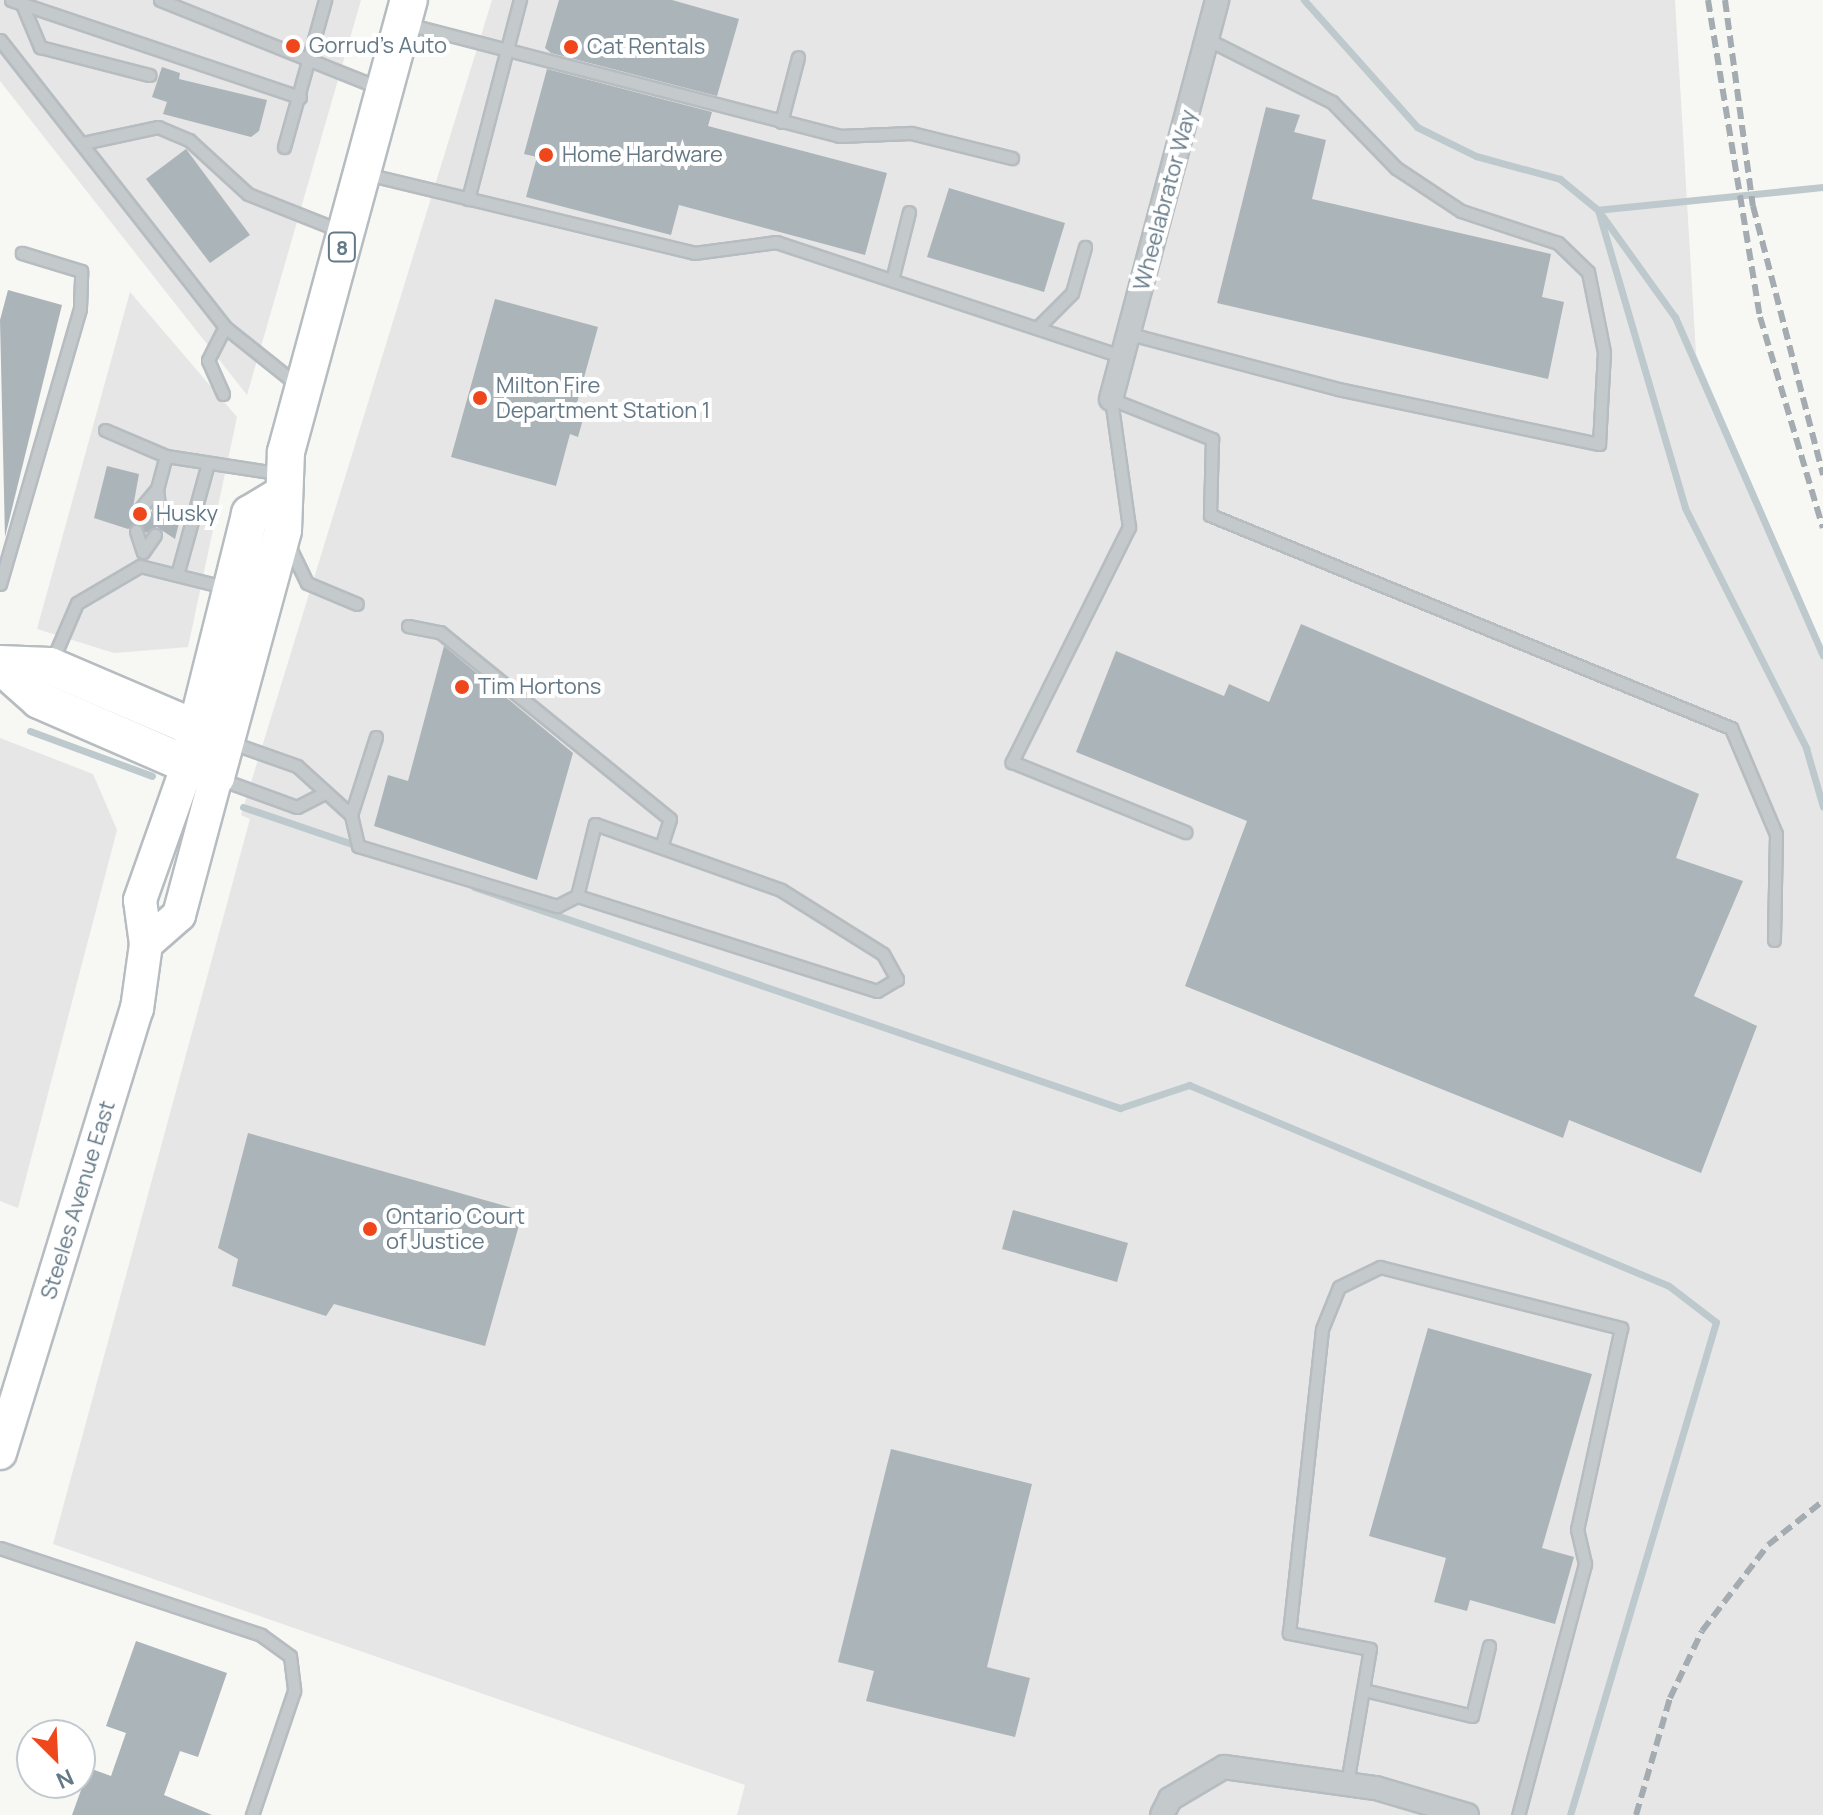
<!DOCTYPE html>
<html>
<head>
<meta charset="utf-8">
<style>
	body { margin:0 }
	#map { position:relative; width:1823px; height:1815px; overflow:hidden; background:#f7f7f4; font-family:Manrope,sans-serif }
	div>[style] { position:absolute }
	.built>* { inset:0; background:#e5e6e5 }
	.stream>* { height:7px; margin:-3.5px; padding:0 3.5px; transform-origin:3.5px; border-radius:3.5px; background:#bdc9cd }
	.building>* { inset:0; background:#abb4b9 }
	.roads { filter:drop-shadow(2px 0 #b6bcc0) drop-shadow(-2px 0 #b6bcc0) drop-shadow(0 2px #b6bcc0) drop-shadow(0 -2px #b6bcc0) }
	.service>* { height:11px; margin:-5.5px; padding:0 5.5px; transform-origin:5.5px; border-radius:5.5px; background:#c4c9cc }
	.minor>* { height:22px; margin:-11px; padding:0 11px; transform-origin:11px; border-radius:11px; background:#c4c9cc }
	.secondary>* { height:32px; margin:-16px; padding:0 16px; transform-origin:16px; border-radius:16px; background:#fff }
	.primary>* { height:36px; margin:-18px; padding:0 18px; transform-origin:18px; border-radius:18px; background:#fff }
	.rail>* { height:6px; margin-top:-3px; transform-origin:0; background:repeating-linear-gradient(90deg,#a4acb1 0 12px,transparent 0 18px) }
	.dots>* { width:22px; height:22px; translate:-50% -50%; box-sizing:border-box; border:4px solid #fff; border-radius:50% }
	span { translate:-50% -50%; white-space:nowrap; text-align:center; line-height:1.15; -webkit-text-stroke:8px #fff; paint-order:stroke }
	.shield-label span { padding:2px 6px; background:#fff; border:2px solid; border-radius:6px; -webkit-text-stroke-width:0 }
	.shield-label { font-size:20px; color:#647987; font-weight:700 }
	.poi-label { font-size:22px; color:#647987 }
	.left { translate:0 -50%; text-align:left }
	.street-label { font-size:22px; color:#647987 }
	.north { position:absolute; left:16px; top:1719px; width:80px; height:80px; box-sizing:border-box; background:#fff; border:2px solid #c1c9cf; border-radius:50%; rotate:156deg; font-size:22px; font-weight:700; line-height:32px; text-align:center; color:#647987 }
	.north::after { content:''; display:block; margin:auto; width:28px; height:36px; background:#f0461b; clip-path:polygon(50% 0,100% 100%,50% 72%,0 100%) }
</style>
</head>
<body>
<div id="map">
	<div class="built">
		<i style="clip-path:polygon(0 0,361px 0,247px 395px,0 81px)"></i>
		<i style="clip-path:polygon(492px 0,1675px 0,1696px 354px,1823px 649px,1823px 1815px,737px 1815px,745px 1785px,53px 1544px,250px 819px,241px 815px)"></i>
		<i style="clip-path:polygon(130px 292px,237px 417px,188px 647px,114px 653px,37px 629px)"></i>
		<i style="clip-path:polygon(0 738px,93px 774px,117px 830px,18px 1208px,0 1201px)"></i>
	</div>
	<div class="stream">
		<i style="left:1304px;top:0;width:170px;rotate:48.3deg"></i>
		<i style="left:1417px;top:127px;width:66px;rotate:26.2deg"></i>
		<i style="left:1476px;top:156px;width:87px;rotate:15.3deg"></i>
		<i style="left:1560px;top:179px;width:49px;rotate:39.2deg"></i>
		<i style="left:1598px;top:210px;width:310px;rotate:73.7deg"></i>
		<i style="left:1685px;top:508px;width:269px;rotate:63.2deg"></i>
		<i style="left:1806px;top:748px;width:61px;rotate:73.9deg"></i>
		<i style="left:1823px;top:187px;width:226px;rotate:174.2deg"></i>
		<i style="left:1598px;top:210px;width:132px;rotate:54.3deg"></i>
		<i style="left:1675px;top:317px;width:369px;rotate:66.4deg"></i>
		<i style="left:30px;top:731px;width:130px;rotate:20.2deg"></i>
		<i style="left:243px;top:807px;width:125px;rotate:18.7deg"></i>
		<i style="left:474px;top:887px;width:683px;rotate:18.89deg"></i>
		<i style="left:1120px;top:1108px;width:73px;rotate:-18.4deg"></i>
		<i style="left:1189px;top:1085px;width:520px;rotate:22.72deg"></i>
		<i style="left:1669px;top:1286px;width:59px;rotate:37.5deg"></i>
		<i style="left:1716px;top:1322px;width:514px;rotate:106.5deg"></i>
	</div>
	<div class="building">
		<i style="clip-path:polygon(559px 0,672px 0,739px 19px,717px 96px,551px 53px,545px 48px)"></i>
		<i style="clip-path:polygon(162px 67px,180px 73px,179px 79px,267px 100px,259px 131px,251px 137px,163px 114px,167px 102px,152px 97px)"></i>
		<i style="clip-path:polygon(547px 69px,712px 112px,708px 126px,887px 173px,865px 255px,679px 205px,671px 235px,526px 197px,537px 157px,524px 154px)"></i>
		<i style="clip-path:polygon(1266px 107px,1300px 115px,1294px 132px,1326px 140px,1312px 199px,1551px 254px,1542px 297px,1564px 302px,1548px 379px,1217px 303px)"></i>
		<i style="clip-path:polygon(186px 149px,250px 235px,210px 263px,146px 179px)"></i>
		<i style="clip-path:polygon(949px 188px,1065px 223px,1044px 292px,927px 257px)"></i>
		<i style="clip-path:polygon(8px 290px,62px 305px,5px 537px,0 320px)"></i>
		<i style="clip-path:polygon(495px 299px,598px 327px,575px 410px,585px 412px,578px 437px,570px 434px,556px 486px,451px 457px)"></i>
		<i style="clip-path:polygon(107px 466px,139px 474px,132px 513px,151px 511px,160px 522px,180px 519px,175px 539px,157px 527px,146px 533px,138px 523px,128px 529px,94px 518px)"></i>
		<i style="clip-path:polygon(1301px 624px,1699px 794px,1676px 858px,1743px 881px,1694px 996px,1757px 1026px,1701px 1173px,1569px 1120px,1563px 1138px,1185px 986px,1247px 821px,1076px 752px,1116px 651px,1224px 696px,1229px 684px,1269px 702px)"></i>
		<i style="clip-path:polygon(444px 646px,573px 753px,537px 880px,374px 826px,388px 775px,408px 781px)"></i>
		<i style="clip-path:polygon(248px 1133px,523px 1211px,485px 1346px,334px 1304px,326px 1316px,232px 1286px,238px 1259px,218px 1248px)"></i>
		<i style="clip-path:polygon(1013px 1210px,1128px 1243px,1117px 1282px,1002px 1249px)"></i>
		<i style="clip-path:polygon(1428px 1328px,1592px 1374px,1542px 1548px,1574px 1557px,1555px 1624px,1470px 1600px,1467px 1611px,1434px 1602px,1446px 1558px,1369px 1536px)"></i>
		<i style="clip-path:polygon(891px 1449px,1032px 1484px,987px 1667px,1030px 1678px,1015px 1737px,866px 1701px,874px 1671px,838px 1662px)"></i>
		<i style="clip-path:polygon(136px 1641px,227px 1673px,198px 1757px,180px 1751px,164px 1795px,212px 1815px,72px 1815px,89px 1768px,111px 1776px,126px 1733px,106px 1726px)"></i>
	</div>
	<div class="roads">
		<div class="service">
			<i style="left:11px;top:0;width:305px;rotate:18.6deg"></i>
			<i style="left:160px;top:0;width:235px;rotate:21.8deg"></i>
			<i style="left:22px;top:4px;width:47px;rotate:67.3deg"></i>
			<i style="left:40px;top:47px;width:113px;rotate:14.4deg"></i>
			<i style="left:407px;top:24px;width:446px;rotate:14.5deg"></i>
			<i style="left:839px;top:136px;width:72px;rotate:-2.4deg"></i>
			<i style="left:911px;top:133px;width:104px;rotate:13.9deg"></i>
			<i style="left:0;top:40px;width:365px;rotate:51.9deg"></i>
			<i style="left:225px;top:327px;width:95px;rotate:38.6deg"></i>
			<i style="left:781px;top:122px;width:67px;rotate:-75.3deg"></i>
			<i style="left:83px;top:143px;width:77px;rotate:-12deg"></i>
			<i style="left:158px;top:127px;width:34px;rotate:23deg"></i>
			<i style="left:189px;top:140px;width:80px;rotate:42.5deg"></i>
			<i style="left:248px;top:194px;width:100px;rotate:21.7deg"></i>
			<i style="left:284px;top:147px;width:153px;rotate:-74.4deg"></i>
			<i style="left:366px;top:174px;width:337px;rotate:13.5deg"></i>
			<i style="left:694px;top:253px;width:83px;rotate:-7.6deg"></i>
			<i style="left:776px;top:242px;width:367px;rotate:18.3deg"></i>
			<i style="left:468px;top:199px;width:206px;rotate:-75.4deg"></i>
			<i style="left:892px;top:280px;width:70px;rotate:-76deg"></i>
			<i style="left:1037px;top:328px;width:49px;rotate:-45deg"></i>
			<i style="left:1072px;top:293px;width:48px;rotate:-74.2deg"></i>
			<i style="left:1130px;top:334px;width:215px;rotate:14.8deg"></i>
			<i style="left:1338px;top:389px;width:267px;rotate:11.9deg"></i>
			<i style="left:1599px;top:444px;width:92px;rotate:-86.9deg"></i>
			<i style="left:1604px;top:352px;width:82px;rotate:-101.3deg"></i>
			<i style="left:1588px;top:272px;width:42px;rotate:-136deg"></i>
			<i style="left:1558px;top:243px;width:102px;rotate:-161.7deg"></i>
			<i style="left:1461px;top:211px;width:78px;rotate:-146.5deg"></i>
			<i style="left:1396px;top:168px;width:92px;rotate:-134.1deg"></i>
			<i style="left:1332px;top:102px;width:140px;rotate:-153.3deg"></i>
			<i style="left:223px;top:394px;width:37px;rotate:-114deg"></i>
			<i style="left:208px;top:360px;width:37px;rotate:-63deg"></i>
			<i style="left:1111px;top:399px;width:109px;rotate:21.6deg"></i>
			<i style="left:1212px;top:439px;width:76px;rotate:91.5deg"></i>
			<i style="left:1210px;top:515px;width:563px;rotate:22.24deg"></i>
			<i style="left:1731px;top:728px;width:115px;rotate:67deg"></i>
			<i style="left:1776px;top:834px;width:106px;rotate:91.1deg"></i>
			<i style="left:1111px;top:399px;width:129px;rotate:82deg"></i>
			<i style="left:1129px;top:527px;width:263px;rotate:116.5deg"></i>
			<i style="left:1012px;top:762px;width:187px;rotate:22deg"></i>
			<i style="left:105px;top:430px;width:66px;rotate:23.1deg"></i>
			<i style="left:157px;top:489px;width:25px;rotate:83deg"></i>
			<i style="left:140px;top:509px;width:26px;rotate:-50deg"></i>
			<i style="left:157px;top:489px;width:34px;rotate:-75deg"></i>
			<i style="left:166px;top:456px;width:117px;rotate:8.8deg"></i>
			<i style="left:136px;top:531px;width:22px;rotate:72deg"></i>
			<i style="left:143px;top:552px;width:21px;rotate:-55deg"></i>
			<i style="left:289px;top:546px;width:41px;rotate:64.1deg"></i>
			<i style="left:307px;top:583px;width:54px;rotate:22.8deg"></i>
			<i style="left:177px;top:575px;width:116px;rotate:-74.5deg"></i>
			<i style="left:0;top:584px;width:287px;rotate:-73.8deg"></i>
			<i style="left:80px;top:308px;width:37px;rotate:-88deg"></i>
			<i style="left:81px;top:271px;width:62px;rotate:-163deg"></i>
			<i style="left:408px;top:626px;width:33px;rotate:11deg"></i>
			<i style="left:440px;top:632px;width:296px;rotate:39.1deg"></i>
			<i style="left:670px;top:819px;width:29px;rotate:108deg"></i>
			<i style="left:52px;top:661px;width:63px;rotate:-66.7deg"></i>
			<i style="left:77px;top:603px;width:73px;rotate:-30.4deg"></i>
			<i style="left:140px;top:566px;width:91px;rotate:14deg"></i>
			<i style="left:376px;top:737px;width:82px;rotate:107.8deg"></i>
			<i style="left:351px;top:815px;width:32px;rotate:77deg"></i>
			<i style="left:358px;top:846px;width:208px;rotate:16.8deg"></i>
			<i style="left:557px;top:906px;width:22px;rotate:-27deg"></i>
			<i style="left:577px;top:896px;width:74px;rotate:-76deg"></i>
			<i style="left:595px;top:824px;width:197px;rotate:19.5deg"></i>
			<i style="left:781px;top:890px;width:120px;rotate:32.1deg"></i>
			<i style="left:883px;top:954px;width:29px;rotate:61deg"></i>
			<i style="left:897px;top:979px;width:23px;rotate:149deg"></i>
			<i style="left:877px;top:991px;width:315px;rotate:-162.4deg"></i>
			<i style="left:232px;top:743px;width:69px;rotate:19.5deg"></i>
			<i style="left:297px;top:766px;width:73px;rotate:42.2deg"></i>
			<i style="left:220px;top:779px;width:82px;rotate:20deg"></i>
			<i style="left:297px;top:807px;width:27px;rotate:-27deg"></i>
			<i style="left:0;top:1548px;width:275px;rotate:18.4deg"></i>
			<i style="left:261px;top:1635px;width:36px;rotate:36deg"></i>
			<i style="left:290px;top:1656px;width:35px;rotate:83deg"></i>
			<i style="left:294px;top:1691px;width:131px;rotate:108.7deg"></i>
			<i style="left:1364px;top:1690px;width:111px;rotate:13.5deg"></i>
			<i style="left:1472px;top:1716px;width:72px;rotate:-76.3deg"></i>
			<i style="left:1347px;top:1783px;width:136px;rotate:-80.3deg"></i>
			<i style="left:1370px;top:1649px;width:83px;rotate:-168.8deg"></i>
			<i style="left:1289px;top:1633px;width:306px;rotate:-83.8deg"></i>
			<i style="left:1322px;top:1329px;width:45px;rotate:-68deg"></i>
			<i style="left:1339px;top:1287px;width:46px;rotate:-26deg"></i>
			<i style="left:1380px;top:1267px;width:249px;rotate:14.2deg"></i>
			<i style="left:1621px;top:1328px;width:206px;rotate:102.3deg"></i>
			<i style="left:1577px;top:1529px;width:36px;rotate:77deg"></i>
			<i style="left:1585px;top:1564px;width:260px;rotate:104.9deg"></i>
		</div>
		<div class="minor">
			<i style="left:1111px;top:399px;width:413px;rotate:-75.1deg"></i>
			<i style="left:1162px;top:1815px;width:18px;rotate:-63deg"></i>
			<i style="left:1170px;top:1799px;width:63px;rotate:-30.7deg"></i>
			<i style="left:1224px;top:1767px;width:153px;rotate:7.9deg"></i>
			<i style="left:1376px;top:1788px;width:95px;rotate:16.5deg"></i>
		</div>
		<div class="secondary">
			<i style="left:146px;top:944px;width:44px;rotate:-41.3deg"></i>
			<i style="left:179px;top:915px;width:143px;rotate:-75deg"></i>
			<i style="left:0;top:1453px;width:465px;rotate:-72.9deg"></i>
			<i style="left:137px;top:1009px;width:66px;rotate:-82.1deg"></i>
			<i style="left:146px;top:944px;width:44px;rotate:-97.8deg"></i>
			<i style="left:140px;top:900px;width:141px;rotate:-70.5deg"></i>
		</div>
		<div class="primary">
			<i style="left:0;top:664px;width:50px;rotate:2.3deg"></i>
			<i style="left:50px;top:666px;width:183px;rotate:23.2deg"></i>
			<i style="left:0;top:665px;width:52px;rotate:41.9deg"></i>
			<i style="left:39px;top:700px;width:193px;rotate:23.5deg"></i>
			<i style="left:216px;top:777px;width:256px;rotate:-74.8deg"></i>
			<i style="left:283px;top:530px;width:78px;rotate:-87.8deg"></i>
			<i style="left:286px;top:452px;width:468px;rotate:-74.8deg"></i>
			<i style="left:187px;top:767px;width:261px;rotate:-76deg"></i>
			<i style="left:250px;top:514px;width:35px;rotate:-31deg"></i>
		</div>
	</div>
	<div class="rail">
		<i style="left:1708px;top:0;width:321px;rotate:80.7deg"></i>
		<i style="left:1760px;top:317px;width:220px;rotate:73.4deg"></i>
		<i style="left:1725px;top:0;width:208px;rotate:82.3deg"></i>
		<i style="left:1753px;top:206px;width:278px;rotate:75.4deg"></i>
		<i style="left:1636px;top:1815px;width:122px;rotate:-73.8deg"></i>
		<i style="left:1670px;top:1698px;width:74px;rotate:-64.5deg"></i>
		<i style="left:1702px;top:1631px;width:108px;rotate:-52.5deg"></i>
		<i style="left:1768px;top:1545px;width:70px;rotate:-38.7deg"></i>
	</div>
	<div class="dots">
		<i style="left:293px;top:46px;background:#f0461b"></i>
		<i style="left:571px;top:47px;background:#f0461b"></i>
		<i style="left:546px;top:155px;background:#f0461b"></i>
		<i style="left:480px;top:398px;background:#f0461b"></i>
		<i style="left:140px;top:514px;background:#f0461b"></i>
		<i style="left:462px;top:687px;background:#f0461b"></i>
		<i style="left:370px;top:1229px;background:#f0461b"></i>
	</div>
	<div class="shield-label">
		<span style="left:342px;top:247px">8</span>
	</div>
	<div class="poi-label">
		<span class="left" style="left:309px;top:46px">Gorrud's Auto</span>
		<span class="left" style="left:587px;top:47px">Cat Rentals</span>
		<span class="left" style="left:562px;top:155px">Home Hardware</span>
		<span class="left" style="left:496px;top:398px">Milton Fire<br>Department Station 1</span>
		<span class="left" style="left:156px;top:514px">Husky</span>
		<span class="left" style="left:478px;top:687px">Tim Hortons</span>
		<span class="left" style="left:386px;top:1229px">Ontario Court<br>of Justice</span>
	</div>
	<div class="street-label">
		<span style="left:1165px;top:200px;rotate:-75deg">Wheelabrator Way</span>
		<span style="left:78px;top:1200px;rotate:-73deg">Steeles Avenue East</span>
	</div>
	<div class="north">N</div>
</div>
</body>
</html>
